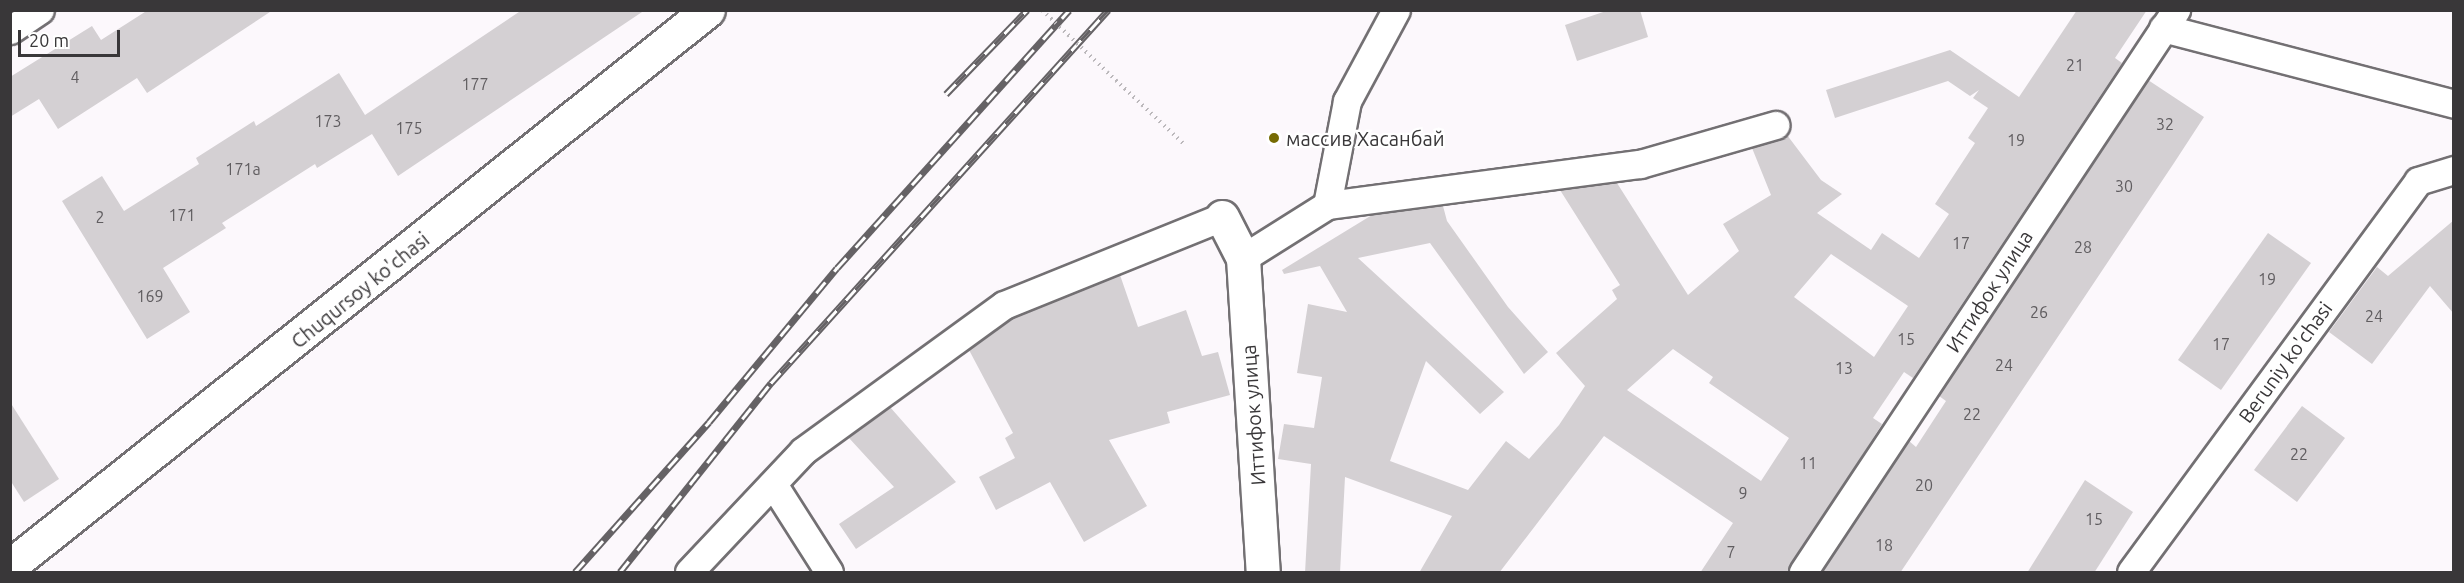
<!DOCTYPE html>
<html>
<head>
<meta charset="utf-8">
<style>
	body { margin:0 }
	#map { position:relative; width:2464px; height:583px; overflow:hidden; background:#fcf8fc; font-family:Ubuntu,sans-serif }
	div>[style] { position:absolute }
	.building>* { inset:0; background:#d4d0d3 }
	.path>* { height:4px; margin-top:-2px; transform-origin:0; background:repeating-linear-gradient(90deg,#bbb8bb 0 1.5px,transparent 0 6px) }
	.roads { filter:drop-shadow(2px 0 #737073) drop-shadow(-2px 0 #737073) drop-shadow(0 2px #737073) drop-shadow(0 -2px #737073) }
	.street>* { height:27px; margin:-13.5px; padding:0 13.5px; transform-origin:13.5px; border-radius:13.5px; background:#fff }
	.secondary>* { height:33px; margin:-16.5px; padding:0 16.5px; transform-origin:16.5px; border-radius:16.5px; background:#fff }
	.rail>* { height:7px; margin-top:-3.5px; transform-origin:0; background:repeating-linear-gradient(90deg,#fff 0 14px,#656265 0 28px); box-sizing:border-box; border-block:2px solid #656265 }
	.path-bridge>* { height:4px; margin-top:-2px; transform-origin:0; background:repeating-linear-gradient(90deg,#bbb8bb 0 1.5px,transparent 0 6px) }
	.dots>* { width:16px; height:16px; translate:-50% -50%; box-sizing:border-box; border:3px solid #fff; border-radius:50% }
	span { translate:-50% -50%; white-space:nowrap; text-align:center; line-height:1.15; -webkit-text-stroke:4.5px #fff; paint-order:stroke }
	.number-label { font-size:16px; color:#605d60 }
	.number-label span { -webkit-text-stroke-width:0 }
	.poi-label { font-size:20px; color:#393739 }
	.left { translate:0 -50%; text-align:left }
	.street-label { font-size:20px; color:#393739 }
	.frame { position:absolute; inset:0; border:12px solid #393739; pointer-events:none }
	.scale { position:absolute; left:18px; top:30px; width:102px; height:27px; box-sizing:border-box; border:3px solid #393739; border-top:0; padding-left:8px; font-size:18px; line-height:21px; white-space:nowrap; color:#393739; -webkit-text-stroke:4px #fff; paint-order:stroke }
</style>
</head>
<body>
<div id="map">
	<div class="building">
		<i style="clip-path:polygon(148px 10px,273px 10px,147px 93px,137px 78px,58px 129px,39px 99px,10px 117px,10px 77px,92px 26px,101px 40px)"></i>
		<i style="clip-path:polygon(522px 10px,645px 10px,398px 176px,372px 134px,317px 168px,315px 164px,222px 223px,226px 228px,163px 268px,190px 312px,147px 339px,62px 201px,102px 176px,124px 211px,199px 164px,196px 158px,254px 121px,256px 126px,339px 73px,365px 115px)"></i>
		<i style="clip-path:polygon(1609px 10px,1640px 10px,1648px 37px,1577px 61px,1565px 25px)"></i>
		<i style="clip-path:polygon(evenodd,2077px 10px,2147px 10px,2115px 58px,2122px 63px,1913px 378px,1904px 372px,1873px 418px,1882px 424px,1788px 573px,1700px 573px,1733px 523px,1604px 436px,1499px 573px,1419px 573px,1452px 516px,1345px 477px,1340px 573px,1305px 573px,1311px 464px,1278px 459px,1284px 424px,1314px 428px,1322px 377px,1297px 373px,1308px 304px,1347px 312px,1320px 266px,1284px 274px,1282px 270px,1372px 215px,1443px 206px,1447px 221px,1508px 307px,1548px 352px,1524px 374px,1430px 243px,1358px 258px,1504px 392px,1480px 414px,1426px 361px,1390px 461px,1468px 490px,1506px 441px,1529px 459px,1559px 425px,1585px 386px,1556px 353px,1617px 299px,1612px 290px,1620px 285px,1560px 190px,1617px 183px,1688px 295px,1739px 251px,1723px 224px,1771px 195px,1752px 148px,1787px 135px,1821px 180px,1842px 194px,1817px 213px,1871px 250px,1882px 233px,1919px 258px,1949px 214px,1935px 204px,1975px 143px,1968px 138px,1988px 108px,1973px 98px,1979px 90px,1970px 96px,1948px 81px,1835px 118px,1826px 90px,1950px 50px,2019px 97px,2077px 10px,1831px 254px,1908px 306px,1874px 357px,1794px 297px,1831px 254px,2077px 10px,1673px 349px,1713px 377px,1709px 383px,1789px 438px,1761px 481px,1627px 390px,1673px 349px)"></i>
		<i style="clip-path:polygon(2148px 80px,2204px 117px,2174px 163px,1900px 573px,1822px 573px,1909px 441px,1916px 447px,1946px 401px,1939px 396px)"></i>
		<i style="clip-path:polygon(2454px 220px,2454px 314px,2430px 286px,2372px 364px,2329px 332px,2377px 267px,2388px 276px)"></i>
		<i style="clip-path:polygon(2268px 233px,2311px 263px,2221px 390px,2178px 360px)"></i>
		<i style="clip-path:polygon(1120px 275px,1138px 327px,1186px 310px,1202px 356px,1218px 352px,1230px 395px,1167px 412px,1170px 423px,1109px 440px,1147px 506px,1084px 542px,1050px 482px,996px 510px,979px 477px,1015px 458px,1005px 438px,1013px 433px,969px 350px,1012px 319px)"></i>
		<i style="clip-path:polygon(10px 402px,59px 479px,24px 502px,10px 480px)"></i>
		<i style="clip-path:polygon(2302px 406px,2345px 438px,2297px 502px,2254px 470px)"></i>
		<i style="clip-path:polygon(890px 407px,956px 482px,856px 549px,839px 524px,894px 487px,849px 438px)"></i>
		<i style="clip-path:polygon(2085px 480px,2133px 512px,2094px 573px,2027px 573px)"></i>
	</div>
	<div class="path">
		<i style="left:1107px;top:72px;width:105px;rotate:43.1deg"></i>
	</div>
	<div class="roads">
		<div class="street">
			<i style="left:2163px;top:28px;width:301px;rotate:14.6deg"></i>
			<i style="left:10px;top:30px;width:36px;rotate:-34deg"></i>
			<i style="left:1327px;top:205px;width:316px;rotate:-7.5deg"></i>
			<i style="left:1640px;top:164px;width:141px;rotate:-16.1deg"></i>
			<i style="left:1243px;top:258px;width:99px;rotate:-32.2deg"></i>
			<i style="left:1327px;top:205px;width:106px;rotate:-79.1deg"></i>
			<i style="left:1347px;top:101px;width:103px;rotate:-61.7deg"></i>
			<i style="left:773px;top:484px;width:104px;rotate:57.5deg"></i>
			<i style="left:689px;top:572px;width:166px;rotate:-46.7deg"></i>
			<i style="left:803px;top:451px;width:248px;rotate:-36deg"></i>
			<i style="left:1004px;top:305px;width:235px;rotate:-22deg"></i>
			<i style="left:1803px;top:572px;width:675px;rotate:-56.43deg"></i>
			<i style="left:2131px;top:572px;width:485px;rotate:-53.7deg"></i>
			<i style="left:2418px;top:181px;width:38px;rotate:-17deg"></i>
		</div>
		<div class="secondary">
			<i style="left:1222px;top:217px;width:46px;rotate:62.9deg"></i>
			<i style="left:1243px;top:258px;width:315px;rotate:86.4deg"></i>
			<i style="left:10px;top:566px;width:892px;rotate:-38.54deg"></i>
		</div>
	</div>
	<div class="rail">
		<i style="left:946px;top:94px;width:117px;rotate:-46deg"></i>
		<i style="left:575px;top:572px;width:201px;rotate:-48.2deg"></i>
		<i style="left:709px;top:422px;width:200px;rotate:-50.3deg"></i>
		<i style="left:837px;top:268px;width:347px;rotate:-48deg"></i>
		<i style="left:620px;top:572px;width:242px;rotate:-51.4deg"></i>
		<i style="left:771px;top:383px;width:503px;rotate:-47.9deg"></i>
	</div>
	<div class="path-bridge">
		<i style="left:1042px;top:10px;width:90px;rotate:43.6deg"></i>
	</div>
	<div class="dots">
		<i style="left:1274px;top:138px;background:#766b03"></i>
	</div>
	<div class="number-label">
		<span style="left:2075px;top:65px">21</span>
		<span style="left:75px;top:77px">4</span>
		<span style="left:475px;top:84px">177</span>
		<span style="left:328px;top:121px">173</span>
		<span style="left:2165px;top:124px">32</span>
		<span style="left:409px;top:128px">175</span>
		<span style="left:2016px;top:140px">19</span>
		<span style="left:243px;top:169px">171a</span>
		<span style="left:2124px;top:186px">30</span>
		<span style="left:182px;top:215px">171</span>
		<span style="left:100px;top:217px">2</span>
		<span style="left:1961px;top:243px">17</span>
		<span style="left:2083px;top:247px">28</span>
		<span style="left:2267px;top:279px">19</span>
		<span style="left:150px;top:296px">169</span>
		<span style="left:2039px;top:312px">26</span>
		<span style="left:2374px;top:316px">24</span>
		<span style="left:1906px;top:339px">15</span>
		<span style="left:2221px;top:344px">17</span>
		<span style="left:2004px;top:365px">24</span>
		<span style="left:1844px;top:368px">13</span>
		<span style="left:1972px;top:414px">22</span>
		<span style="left:2299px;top:454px">22</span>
		<span style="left:1808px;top:463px">11</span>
		<span style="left:1924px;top:485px">20</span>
		<span style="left:1743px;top:493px">9</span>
		<span style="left:2094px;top:519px">15</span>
		<span style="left:1884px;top:545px">18</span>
		<span style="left:1731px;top:552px">7</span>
	</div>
	<div class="poi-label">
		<span class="left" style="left:1286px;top:138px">массив Хасанбай</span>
	</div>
	<div class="street-label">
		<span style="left:360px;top:290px;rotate:-39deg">Chuqursoy ko'chasi</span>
		<span style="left:1989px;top:291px;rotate:-57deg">Иттифок улица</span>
		<span style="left:2285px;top:362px;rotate:-54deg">Beruniy ko'chasi</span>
		<span style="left:1253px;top:415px;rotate:-94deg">Иттифок улица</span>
	</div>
	<div class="frame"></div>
	<div class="scale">20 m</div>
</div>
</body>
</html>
